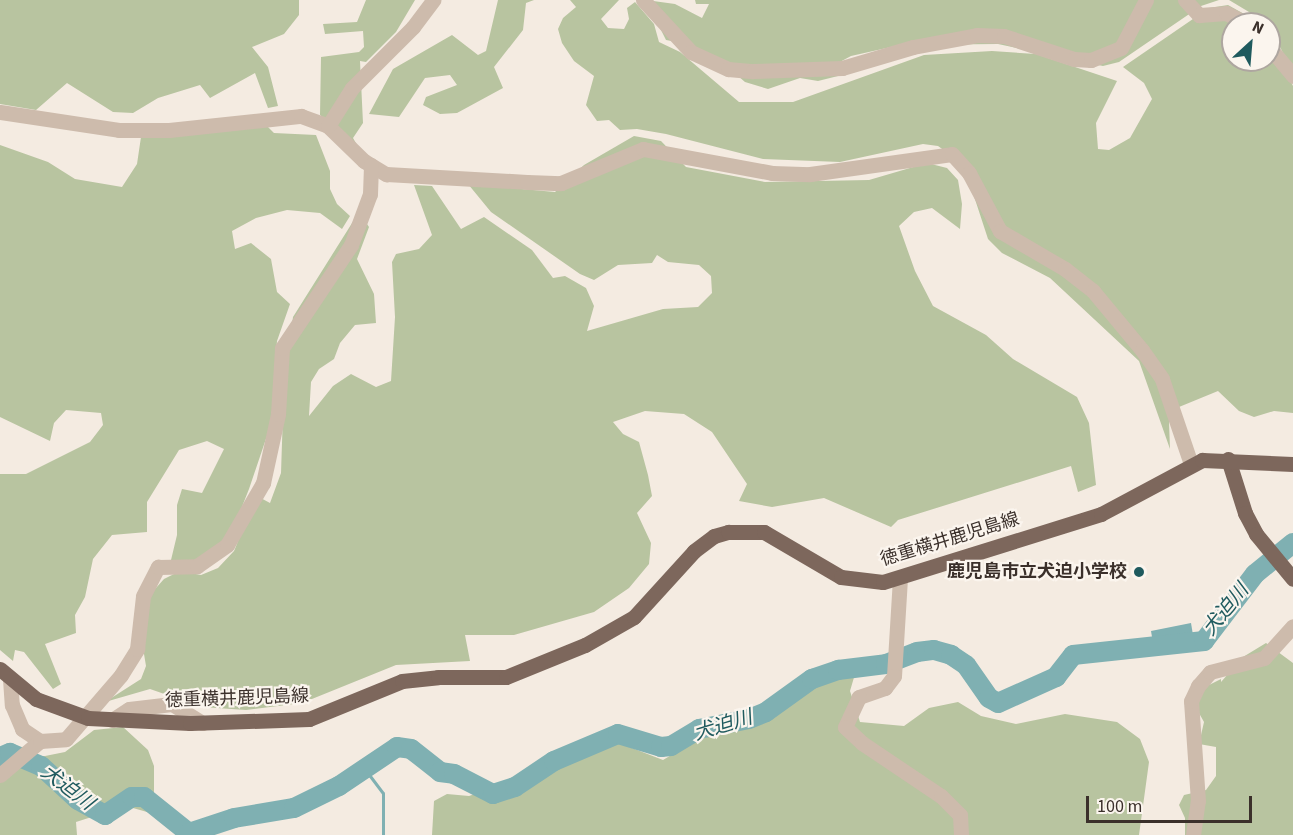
<!DOCTYPE html>
<html>
<head>
<meta charset="utf-8">
<style>
	body { margin:0 }
	#map { position:relative; width:1293px; height:835px; overflow:hidden; background:#f4ebe1; font-family:"Source Sans 3","Noto Sans JP",sans-serif }
	div>[style] { position:absolute }
	.green>* { inset:0; background:#b8c4a0 }
	.water>* { inset:0; background:#7fb0b2 }
	.stream>* { height:3px; margin:-1.5px; padding:0 1.5px; transform-origin:1.5px; border-radius:1.5px; background:#7fb0b2 }
	.river>* { height:20px; margin:-10px; padding:0 10px; transform-origin:10px; border-radius:10px; background:#7fb0b2 }
	.minor>* { height:15px; margin:-7.5px; padding:0 7.5px; transform-origin:7.5px; border-radius:7.5px; background:#cdbbac }
	.major>* { height:15px; margin:-7.5px; padding:0 7.5px; transform-origin:7.5px; border-radius:7.5px; background:#7d675c }
	.dots>* { width:16px; height:16px; translate:-50% -50%; box-sizing:border-box; border:3px solid #fbf5ee; border-radius:50% }
	span { translate:-50% -50%; white-space:nowrap; text-align:center; line-height:1.15; -webkit-text-stroke:4.5px #fbf5ee; paint-order:stroke }
	.street-label { font-size:18px; color:#3b302b }
	.poi-label { font-size:18px; color:#3b302b; font-weight:700 }
	.right { translate:-100% -50%; text-align:right }
	.water-label { font-size:20px; color:#1f5a5e; font-style:italic }
	.north { position:absolute; left:1221px; top:12px; width:60px; height:60px; box-sizing:border-box; background:#fbf5ee; border:2px solid #aea6a0; border-radius:50%; rotate:26deg; font-size:16px; font-weight:700; line-height:24px; text-align:center; color:#3b302b }
	.north::after { content:''; display:block; margin:auto; width:21px; height:27px; background:#1f5a5e; clip-path:polygon(50% 0,100% 100%,50% 72%,0 100%) }
	.scale { position:absolute; left:1086px; top:796px; width:166px; height:27px; box-sizing:border-box; border:3px solid #3b302b; border-top:0; padding-left:8px; font-size:18px; line-height:21px; white-space:nowrap; color:#3b302b; -webkit-text-stroke:4px #fbf5ee; paint-order:stroke }
</style>
</head>
<body>
<div id="map">
	<div class="green">
		<i style="clip-path:polygon(0 0,299px 0,299px 15px,284px 34px,252px 47px,268px 67px,278px 106px,268px 108px,255px 73px,210px 98px,200px 85px,158px 98px,133px 113px,113px 112px,67px 83px,36px 110px,0 104px)"></i>
		<i style="clip-path:polygon(366px 0,415px 0,396px 32px,366px 62px,360px 61px,363px 123px,353px 138px,357px 145px,320px 115px,321px 57px,359px 52px,364px 47px,363px 31px,325px 34px,323px 24px,357px 22px)"></i>
		<i style="clip-path:polygon(498px 0,534px 0,526px 3px,523px 30px,494px 67px,503px 88px,457px 113px,440px 114px,423px 105px,426px 97px,457px 85px,450px 75px,425px 78px,399px 117px,369px 114px,393px 69px,452px 35px,478px 55px,486px 51px)"></i>
		<i style="clip-path:polygon(570px 0,619px 0,601px 19px,608px 28px,624px 29px,629px 19px,627px 8px,635px 2px,654px 24px,659px 42px,680px 52px,739px 102px,793px 102px,924px 55px,992px 51px,1036px 54px,1117px 81px,1096px 123px,1098px 149px,1109px 150px,1130px 138px,1152px 99px,1144px 83px,1123px 67px,1209px 8px,1228px 5px,1246px 15px,1257px 24px,1233px 24px,1233px 60px,1269px 60px,1269px 36px,1293px 86px,1293px 413px,1274px 411px,1254px 417px,1239px 411px,1218px 391px,1179px 407px,1169px 422px,1170px 449px,1139px 361px,1050px 278px,1002px 253px,988px 239px,971px 187px,955px 158px,938px 146px,923px 144px,840px 162px,763px 159px,666px 134px,637px 129px,620px 130px,609px 120px,597px 121px,586px 105px,594px 76px,574px 61px,562px 43px,558px 29px,563px 18px,576px 7px)"></i>
		<i style="clip-path:polygon(646px 0,675px 4px,702px 18px,709px 4px,696px 4px,695px 0,1219px 0,1201px 6px,1119px 62px,1103px 66px,998px 44px,900px 45px,851px 56px,838px 63px,838px 76px,818px 81px,800px 78px,768px 89px,745px 82px,716px 57px,688px 44px,666px 40px)"></i>
		<i style="clip-path:polygon(1229px 0,1293px 0,1293px 74px,1269px 24px)"></i>
		<i style="clip-path:polygon(265px 124px,274px 133px,316px 135px,330px 171px,330px 189px,337px 204px,350px 216px,342px 229px,320px 213px,287px 210px,256px 218px,232px 231px,235px 249px,251px 243px,271px 259px,277px 292px,290px 304px,277px 341px,271px 424px,249px 489px,232px 532px,208px 558px,185px 563px,171px 560px,177px 535px,177px 505px,182px 489px,202px 493px,224px 449px,207px 441px,179px 450px,147px 502px,147px 532px,112px 535px,93px 559px,85px 597px,75px 615px,76px 633px,45px 644px,61px 684px,53px 689px,24px 652px,15px 650px,13px 661px,0 650px,0 474px,26px 474px,90px 442px,103px 425px,101px 413px,66px 410px,54px 423px,50px 441px,0 417px,0 145px,48px 162px,75px 179px,122px 187px,137px 164px,141px 137px)"></i>
		<i style="clip-path:polygon(634px 136px,661px 141px,686px 167px,765px 182px,869px 180px,927px 163px,947px 168px,958px 180px,962px 204px,960px 229px,932px 208px,914px 212px,899px 226px,915px 271px,933px 306px,986px 335px,1013px 359px,1077px 397px,1089px 423px,1096px 485px,1078px 492px,1071px 466px,898px 520px,891px 527px,824px 498px,772px 507px,739px 501px,747px 484px,712px 432px,684px 414px,645px 411px,613px 422px,623px 434px,639px 442px,648px 475px,652px 496px,637px 513px,651px 543px,649px 564px,629px 588px,594px 612px,514px 635px,465px 635px,470px 661px,396px 665px,302px 703px,246px 710px,202px 707px,150px 689px,105px 702px,141px 679px,146px 666px,143px 648px,147px 598px,164px 579px,180px 571px,201px 575px,218px 568px,234px 551px,257px 496px,270px 503px,281px 473px,284px 382px,293px 317px,359px 212px,369px 227px,357px 259px,374px 294px,376px 323px,355px 325px,340px 343px,334px 359px,319px 369px,311px 382px,309px 416px,333px 386px,351px 374px,376px 387px,391px 381px,395px 317px,392px 262px,396px 254px,419px 249px,432px 235px,414px 185px,432px 186px,461px 229px,484px 217px,532px 250px,553px 278px,565px 276px,586px 288px,594px 306px,587px 331px,663px 309px,698px 307px,712px 293px,711px 276px,699px 265px,668px 262px,657px 255px,652px 263px,618px 265px,594px 280px,580px 274px,491px 212px,468px 184px,555px 192px,584px 165px)"></i>
		<i style="clip-path:polygon(1266px 643px,1293px 663px,1293px 835px,1185px 835px,1185px 818px,1179px 805px,1184px 795px,1206px 790px,1216px 776px,1216px 747px,1199px 744px,1204px 722px,1195px 706px,1201px 689px,1221px 679px,1221px 682px,1243px 657px)"></i>
		<i style="clip-path:polygon(855px 674px,850px 691px,860px 722px,904px 726px,929px 708px,958px 702px,981px 716px,1016px 724px,1065px 714px,1117px 722px,1140px 739px,1149px 762px,1139px 835px,432px 835px,434px 801px,447px 794px,469px 796px,619px 743px,663px 760px,707px 734px,749px 727px,811px 687px)"></i>
		<i style="clip-path:polygon(123px 727px,148px 750px,154px 766px,154px 814px,126px 806px,76px 822px,77px 835px,0 835px,0 765px,65px 752px,94px 730px)"></i>
	</div>
	<div class="water">
		<i style="clip-path:polygon(1191px 623px,1193px 635px,1153px 643px,1151px 631px)"></i>
	</div>
	<div class="stream">
		<i style="left:364px;top:768px;width:31px;rotate:53deg"></i>
		<i style="left:383px;top:793px;width:42px;rotate:90deg"></i>
	</div>
	<div class="river">
		<i style="left:0;top:757px;width:11px;rotate:-22deg"></i>
		<i style="left:10px;top:753px;width:34px;rotate:23deg"></i>
		<i style="left:41px;top:766px;width:50px;rotate:42.6deg"></i>
		<i style="left:78px;top:800px;width:31px;rotate:29deg"></i>
		<i style="left:105px;top:815px;width:32px;rotate:-34deg"></i>
		<i style="left:132px;top:797px;width:12px"></i>
		<i style="left:144px;top:797px;width:58px;rotate:38.7deg"></i>
		<i style="left:189px;top:833px;width:47px;rotate:-18.4deg"></i>
		<i style="left:234px;top:818px;width:61px;rotate:-9.5deg"></i>
		<i style="left:294px;top:808px;width:50px;rotate:-26.1deg"></i>
		<i style="left:339px;top:786px;width:70px;rotate:-33.9deg"></i>
		<i style="left:397px;top:747px;width:14px;rotate:8deg"></i>
		<i style="left:411px;top:749px;width:37px;rotate:38deg"></i>
		<i style="left:440px;top:772px;width:14px;rotate:8deg"></i>
		<i style="left:454px;top:774px;width:44px;rotate:27.1deg"></i>
		<i style="left:493px;top:794px;width:23px;rotate:-18deg"></i>
		<i style="left:515px;top:787px;width:47px;rotate:-33.7deg"></i>
		<i style="left:554px;top:761px;width:69px;rotate:-22.9deg"></i>
		<i style="left:618px;top:734px;width:45px;rotate:16.8deg"></i>
		<i style="left:661px;top:747px;width:10px;rotate:-6deg"></i>
		<i style="left:671px;top:746px;width:33px;rotate:-31deg"></i>
		<i style="left:699px;top:729px;width:51px;rotate:-11.3deg"></i>
		<i style="left:749px;top:719px;width:18px;rotate:-22deg"></i>
		<i style="left:766px;top:712px;width:57px;rotate:-35.7deg"></i>
		<i style="left:812px;top:679px;width:28px;rotate:-19deg"></i>
		<i style="left:838px;top:670px;width:48px;rotate:-7.1deg"></i>
		<i style="left:886px;top:664px;width:33px;rotate:-21deg"></i>
		<i style="left:917px;top:652px;width:17px;rotate:-7deg"></i>
		<i style="left:934px;top:650px;width:18px;rotate:16deg"></i>
		<i style="left:951px;top:655px;width:18px;rotate:34deg"></i>
		<i style="left:966px;top:665px;width:40px;rotate:55.1deg"></i>
		<i style="left:989px;top:698px;width:10px;rotate:29deg"></i>
		<i style="left:998px;top:703px;width:64px;rotate:-24.1deg"></i>
		<i style="left:1056px;top:677px;width:28px;rotate:-52deg"></i>
		<i style="left:1073px;top:655px;width:132px;rotate:-6.1deg"></i>
		<i style="left:1204px;top:641px;width:84px;rotate:-52.7deg"></i>
		<i style="left:1255px;top:574px;width:49px;rotate:-39.2deg"></i>
	</div>
	<div class="minor">
		<i style="left:643px;top:0;width:71px;rotate:47.3deg"></i>
		<i style="left:691px;top:52px;width:41px;rotate:24.7deg"></i>
		<i style="left:728px;top:69px;width:25px;rotate:5deg"></i>
		<i style="left:753px;top:71px;width:89px;rotate:-1.9deg"></i>
		<i style="left:842px;top:68px;width:74px;rotate:-16.5deg"></i>
		<i style="left:913px;top:47px;width:65px;rotate:-10.6deg"></i>
		<i style="left:977px;top:35px;width:27px;rotate:2deg"></i>
		<i style="left:1004px;top:36px;width:74px;rotate:18.2deg"></i>
		<i style="left:1074px;top:59px;width:17px;rotate:3deg"></i>
		<i style="left:1091px;top:60px;width:32px;rotate:-22deg"></i>
		<i style="left:1121px;top:48px;width:54px;rotate:-62.5deg"></i>
		<i style="left:1185px;top:0;width:21px;rotate:47deg"></i>
		<i style="left:1199px;top:15px;width:27px;rotate:-4deg"></i>
		<i style="left:1226px;top:13px;width:25px;rotate:27deg"></i>
		<i style="left:1269px;top:47px;width:38px;rotate:50deg"></i>
		<i style="left:0;top:112px;width:120px;rotate:8.6deg"></i>
		<i style="left:119px;top:130px;width:50px"></i>
		<i style="left:169px;top:130px;width:133px;rotate:-6.1deg"></i>
		<i style="left:301px;top:116px;width:29px;rotate:20deg"></i>
		<i style="left:328px;top:126px;width:50px;rotate:44.2deg"></i>
		<i style="left:364px;top:161px;width:26px;rotate:31deg"></i>
		<i style="left:386px;top:174px;width:141px;rotate:3.2deg"></i>
		<i style="left:527px;top:182px;width:34px;rotate:2deg"></i>
		<i style="left:561px;top:183px;width:89px;rotate:-22.5deg"></i>
		<i style="left:643px;top:149px;width:131px;rotate:10.5deg"></i>
		<i style="left:772px;top:173px;width:38px;rotate:2deg"></i>
		<i style="left:810px;top:174px;width:143px;rotate:-8deg"></i>
		<i style="left:952px;top:154px;width:25px;rotate:48deg"></i>
		<i style="left:969px;top:173px;width:66px;rotate:61.9deg"></i>
		<i style="left:1000px;top:231px;width:75px;rotate:30.3deg"></i>
		<i style="left:1065px;top:269px;width:36px;rotate:38deg"></i>
		<i style="left:1093px;top:291px;width:77px;rotate:50.3deg"></i>
		<i style="left:1142px;top:350px;width:35px;rotate:55deg"></i>
		<i style="left:1162px;top:379px;width:90px;rotate:71.2deg"></i>
		<i style="left:328px;top:126px;width:45px;rotate:-57.7deg"></i>
		<i style="left:352px;top:88px;width:86px;rotate:-45deg"></i>
		<i style="left:413px;top:27px;width:34px;rotate:-53deg"></i>
		<i style="left:900px;top:578px;width:98px;rotate:93.5deg"></i>
		<i style="left:894px;top:676px;width:15px;rotate:127deg"></i>
		<i style="left:885px;top:688px;width:28px;rotate:161deg"></i>
		<i style="left:859px;top:697px;width:33px;rotate:115deg"></i>
		<i style="left:845px;top:727px;width:23px;rotate:43deg"></i>
		<i style="left:862px;top:743px;width:95px;rotate:33.9deg"></i>
		<i style="left:941px;top:796px;width:27px;rotate:45deg"></i>
		<i style="left:960px;top:815px;width:20px;rotate:87deg"></i>
		<i style="left:10px;top:679px;width:26px;rotate:86deg"></i>
		<i style="left:12px;top:705px;width:26px;rotate:67deg"></i>
		<i style="left:22px;top:729px;width:22px;rotate:34deg"></i>
		<i style="left:112px;top:720px;width:20px;rotate:-33deg"></i>
		<i style="left:129px;top:709px;width:43px;rotate:-6.6deg"></i>
		<i style="left:172px;top:704px;width:36px;rotate:32deg"></i>
		<i style="left:0;top:775px;width:52px;rotate:-40.4deg"></i>
		<i style="left:40px;top:741px;width:26px;rotate:-4deg"></i>
		<i style="left:66px;top:739px;width:84px;rotate:-49.3deg"></i>
		<i style="left:121px;top:675px;width:31px;rotate:-58deg"></i>
		<i style="left:137px;top:649px;width:53px;rotate:-83.5deg"></i>
		<i style="left:143px;top:596px;width:33px;rotate:-63deg"></i>
		<i style="left:158px;top:567px;width:39px;rotate:-1deg"></i>
		<i style="left:197px;top:566px;width:37px;rotate:-35deg"></i>
		<i style="left:227px;top:545px;width:72px;rotate:-59.9deg"></i>
		<i style="left:263px;top:483px;width:71px;rotate:-77.7deg"></i>
		<i style="left:278px;top:414px;width:66px;rotate:-86.5deg"></i>
		<i style="left:282px;top:348px;width:124px;rotate:-56.2deg"></i>
		<i style="left:351px;top:245px;width:54px;rotate:-69.6deg"></i>
		<i style="left:370px;top:194px;width:29px;rotate:-88deg"></i>
		<i style="left:1193px;top:835px;width:34px;rotate:-82deg"></i>
		<i style="left:1198px;top:801px;width:100px;rotate:-94deg"></i>
		<i style="left:1191px;top:701px;width:17px;rotate:-65deg"></i>
		<i style="left:1198px;top:686px;width:18px;rotate:-49deg"></i>
		<i style="left:1210px;top:672px;width:56px;rotate:-14.5deg"></i>
		<i style="left:1264px;top:658px;width:43px;rotate:-47.8deg"></i>
	</div>
	<div class="major">
		<i style="left:1228px;top:459px;width:57px;rotate:72.5deg"></i>
		<i style="left:1245px;top:513px;width:24px;rotate:62deg"></i>
		<i style="left:1256px;top:534px;width:58px;rotate:50.6deg"></i>
		<i style="left:0;top:669px;width:47px;rotate:39.8deg"></i>
		<i style="left:36px;top:699px;width:55px;rotate:20.1deg"></i>
		<i style="left:88px;top:718px;width:102px;rotate:2.8deg"></i>
		<i style="left:190px;top:723px;width:119px;rotate:-1.9deg"></i>
		<i style="left:309px;top:719px;width:100px;rotate:-22.2deg"></i>
		<i style="left:402px;top:681px;width:36px;rotate:-6deg"></i>
		<i style="left:438px;top:677px;width:68px"></i>
		<i style="left:506px;top:677px;width:85px;rotate:-22.1deg"></i>
		<i style="left:585px;top:645px;width:56px;rotate:-29.7deg"></i>
		<i style="left:634px;top:617px;width:89px;rotate:-47.7deg"></i>
		<i style="left:694px;top:551px;width:25px;rotate:-37deg"></i>
		<i style="left:714px;top:536px;width:15px;rotate:-16deg"></i>
		<i style="left:728px;top:532px;width:36px"></i>
		<i style="left:764px;top:532px;width:89px;rotate:30.3deg"></i>
		<i style="left:841px;top:577px;width:42px;rotate:6.8deg"></i>
		<i style="left:883px;top:582px;width:228px;rotate:-17.3deg"></i>
		<i style="left:1101px;top:514px;width:115px;rotate:-28.1deg"></i>
		<i style="left:1202px;top:460px;width:91px;rotate:2.5deg"></i>
	</div>
	<div class="dots">
		<i style="left:1139px;top:572px;background:#1f5a5e"></i>
	</div>
	<div class="street-label">
		<span style="left:950px;top:540px;rotate:-17deg">徳重横井鹿児島線</span>
		<span style="left:237px;top:699px;rotate:-2deg">徳重横井鹿児島線</span>
	</div>
	<div class="poi-label">
		<span class="right" style="left:1127px;top:572px">鹿児島市立犬迫小学校</span>
	</div>
	<div class="water-label">
		<span style="left:1226px;top:610px;rotate:-51deg">犬迫川</span>
		<span style="left:723px;top:726px;rotate:-17deg">犬迫川</span>
		<span style="left:67px;top:788px;rotate:37deg">犬迫川</span>
	</div>
	<div class="north">N</div>
	<div class="scale">100 m</div>
</div>
</body>
</html>
